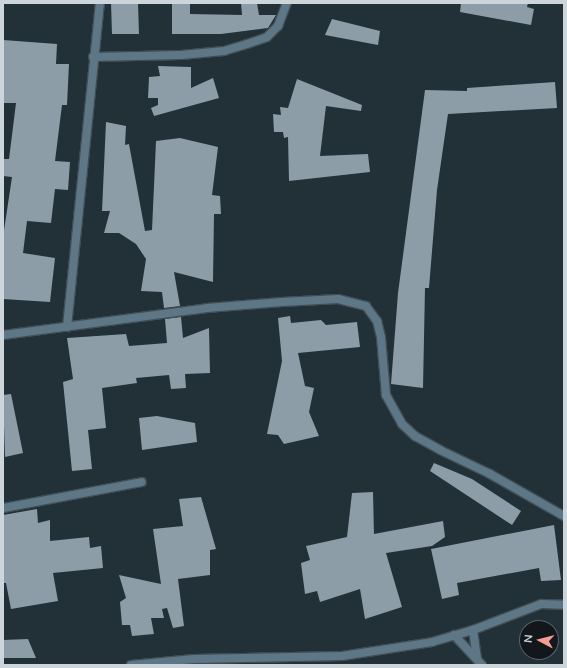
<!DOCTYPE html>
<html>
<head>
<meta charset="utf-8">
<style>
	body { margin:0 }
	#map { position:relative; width:567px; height:668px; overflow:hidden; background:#223038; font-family:Mulish,sans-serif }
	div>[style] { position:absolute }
	.building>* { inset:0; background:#8c9da7 }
	.roads { filter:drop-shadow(1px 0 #414e55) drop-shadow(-1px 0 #414e55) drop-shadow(0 1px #414e55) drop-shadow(0 -1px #414e55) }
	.minor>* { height:8px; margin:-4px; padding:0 4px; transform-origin:4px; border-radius:4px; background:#5e7786 }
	span { translate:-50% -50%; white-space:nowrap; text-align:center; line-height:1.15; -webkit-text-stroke:4px #11171b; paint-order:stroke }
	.frame { position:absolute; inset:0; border:4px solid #ccd5da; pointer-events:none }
	.north { position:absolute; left:519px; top:620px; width:40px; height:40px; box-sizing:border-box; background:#11171b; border:1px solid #5c6367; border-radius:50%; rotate:277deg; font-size:11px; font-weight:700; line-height:16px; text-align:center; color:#ccd5da }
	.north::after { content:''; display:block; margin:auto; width:14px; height:18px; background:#f59c94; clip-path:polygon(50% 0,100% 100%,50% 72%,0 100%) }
</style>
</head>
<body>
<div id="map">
	<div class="building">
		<i style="clip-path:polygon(111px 3px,138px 3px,139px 34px,112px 34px)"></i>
		<i style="clip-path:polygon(172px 3px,190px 3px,190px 14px,242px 15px,241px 3px,257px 3px,259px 15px,276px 15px,268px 28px,221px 34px,172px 34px)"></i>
		<i style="clip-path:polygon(461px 3px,528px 3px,527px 7px,534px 9px,531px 25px,460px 12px)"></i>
		<i style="clip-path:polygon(332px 19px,380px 31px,378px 45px,325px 35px)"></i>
		<i style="clip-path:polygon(3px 40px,57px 44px,56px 64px,69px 64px,67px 105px,62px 105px,55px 161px,70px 162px,68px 190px,55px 189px,51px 223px,27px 221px,23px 253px,55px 258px,50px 302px,3px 299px,3px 237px,12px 177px,3px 176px,3px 159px,9px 159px,16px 103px,3px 103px)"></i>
		<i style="clip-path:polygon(158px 66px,191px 67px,191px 88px,213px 78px,219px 98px,154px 116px,151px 108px,158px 105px,158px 98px,148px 98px,149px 77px,160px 76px)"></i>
		<i style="clip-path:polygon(297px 79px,362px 105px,361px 111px,326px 106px,320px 156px,368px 154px,370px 172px,289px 181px,288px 137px,284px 138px,283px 132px,274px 132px,273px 114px,281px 115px,280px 107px,288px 108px)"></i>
		<i style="clip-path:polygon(555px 82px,557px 108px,448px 114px,437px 190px,429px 288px,425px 288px,423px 388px,391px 384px,398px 293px,425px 90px,467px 91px,467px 88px)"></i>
		<i style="clip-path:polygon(106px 122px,126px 126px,125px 145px,129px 144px,145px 231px,152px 230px,156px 141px,180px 138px,218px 147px,212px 195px,220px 196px,221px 214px,214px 214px,213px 282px,174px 272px,180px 306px,164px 308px,162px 292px,141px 291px,146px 259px,136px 244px,119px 233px,104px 233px,110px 211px,102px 211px)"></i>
		<i style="clip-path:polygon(290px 316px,291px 323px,321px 320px,326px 325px,357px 322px,360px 347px,298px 353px,305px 386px,314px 388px,309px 412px,319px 436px,284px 444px,278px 435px,267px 434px,282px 361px,278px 318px)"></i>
		<i style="clip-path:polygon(181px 317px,183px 338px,209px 328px,210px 373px,185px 374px,186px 388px,171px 389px,169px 375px,136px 378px,137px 383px,102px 388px,106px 428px,88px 430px,92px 469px,72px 471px,63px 382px,73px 379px,67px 338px,126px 334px,129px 346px,167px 343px,165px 319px)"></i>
		<i style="clip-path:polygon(11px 394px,23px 453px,5px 457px,3px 395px)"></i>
		<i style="clip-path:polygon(157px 416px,195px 423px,197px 442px,142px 450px,139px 418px)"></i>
		<i style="clip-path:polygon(434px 463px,472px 479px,521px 511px,512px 525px,430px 471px)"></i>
		<i style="clip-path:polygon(373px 492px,374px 534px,443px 521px,445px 537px,432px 546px,386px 553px,402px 607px,365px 619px,360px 589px,320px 602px,317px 591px,305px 594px,301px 563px,310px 560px,306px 546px,347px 537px,352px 493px)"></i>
		<i style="clip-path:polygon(201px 497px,216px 549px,210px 550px,210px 575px,178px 579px,184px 626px,173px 628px,167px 608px,162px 609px,164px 618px,151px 618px,154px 634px,132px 636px,130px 625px,122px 625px,120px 602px,126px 598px,119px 575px,161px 584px,153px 529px,183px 526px,179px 499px)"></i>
		<i style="clip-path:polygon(37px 509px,38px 523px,50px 520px,50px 541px,89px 537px,90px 548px,101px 546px,103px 568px,53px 573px,58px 601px,11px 609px,6px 583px,3px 583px,3px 515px)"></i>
		<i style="clip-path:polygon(554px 525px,561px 580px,541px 581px,539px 568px,457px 583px,459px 595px,442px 599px,431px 549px)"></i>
		<i style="clip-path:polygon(28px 639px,36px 658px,3px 658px,3px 640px)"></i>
	</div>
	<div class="roads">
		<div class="minor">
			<i style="left:93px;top:57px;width:88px;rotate:-1.3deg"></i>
			<i style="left:181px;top:55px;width:43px;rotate:-5.3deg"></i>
			<i style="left:224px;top:51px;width:24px;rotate:-17deg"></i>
			<i style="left:247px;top:44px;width:21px;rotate:-19deg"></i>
			<i style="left:267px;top:37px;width:16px;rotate:-45deg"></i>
			<i style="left:278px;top:26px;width:25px;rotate:-69deg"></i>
			<i style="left:67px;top:327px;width:326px;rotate:-84.2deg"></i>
			<i style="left:3px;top:335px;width:206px;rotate:-7.5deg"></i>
			<i style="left:207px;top:308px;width:75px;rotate:-4.6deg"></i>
			<i style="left:282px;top:302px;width:56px;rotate:-3.1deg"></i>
			<i style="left:338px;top:299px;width:29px;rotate:14deg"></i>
			<i style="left:366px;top:306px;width:19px;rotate:54deg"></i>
			<i style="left:377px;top:321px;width:16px;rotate:76deg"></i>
			<i style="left:381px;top:337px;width:58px;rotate:85.1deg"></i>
			<i style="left:386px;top:395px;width:33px;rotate:61deg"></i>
			<i style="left:402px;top:424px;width:18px;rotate:43deg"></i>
			<i style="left:415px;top:436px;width:29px;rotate:29deg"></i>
			<i style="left:440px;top:450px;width:55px;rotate:25.6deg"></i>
			<i style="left:490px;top:474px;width:85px;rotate:29.6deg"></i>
			<i style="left:3px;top:508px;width:141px;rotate:-10.6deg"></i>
			<i style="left:473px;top:630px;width:27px;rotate:82deg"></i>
			<i style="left:454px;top:635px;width:41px;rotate:47deg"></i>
			<i style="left:131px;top:665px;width:63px;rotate:-5.4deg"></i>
			<i style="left:194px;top:659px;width:148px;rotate:-1.2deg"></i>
			<i style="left:342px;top:656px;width:91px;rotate:-8.8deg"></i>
			<i style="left:432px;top:642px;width:43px;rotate:-16.3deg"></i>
			<i style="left:473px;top:630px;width:73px;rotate:-20.9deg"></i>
			<i style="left:541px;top:604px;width:23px;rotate:2deg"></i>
		</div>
	</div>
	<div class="frame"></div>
	<div class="north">N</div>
</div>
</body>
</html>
